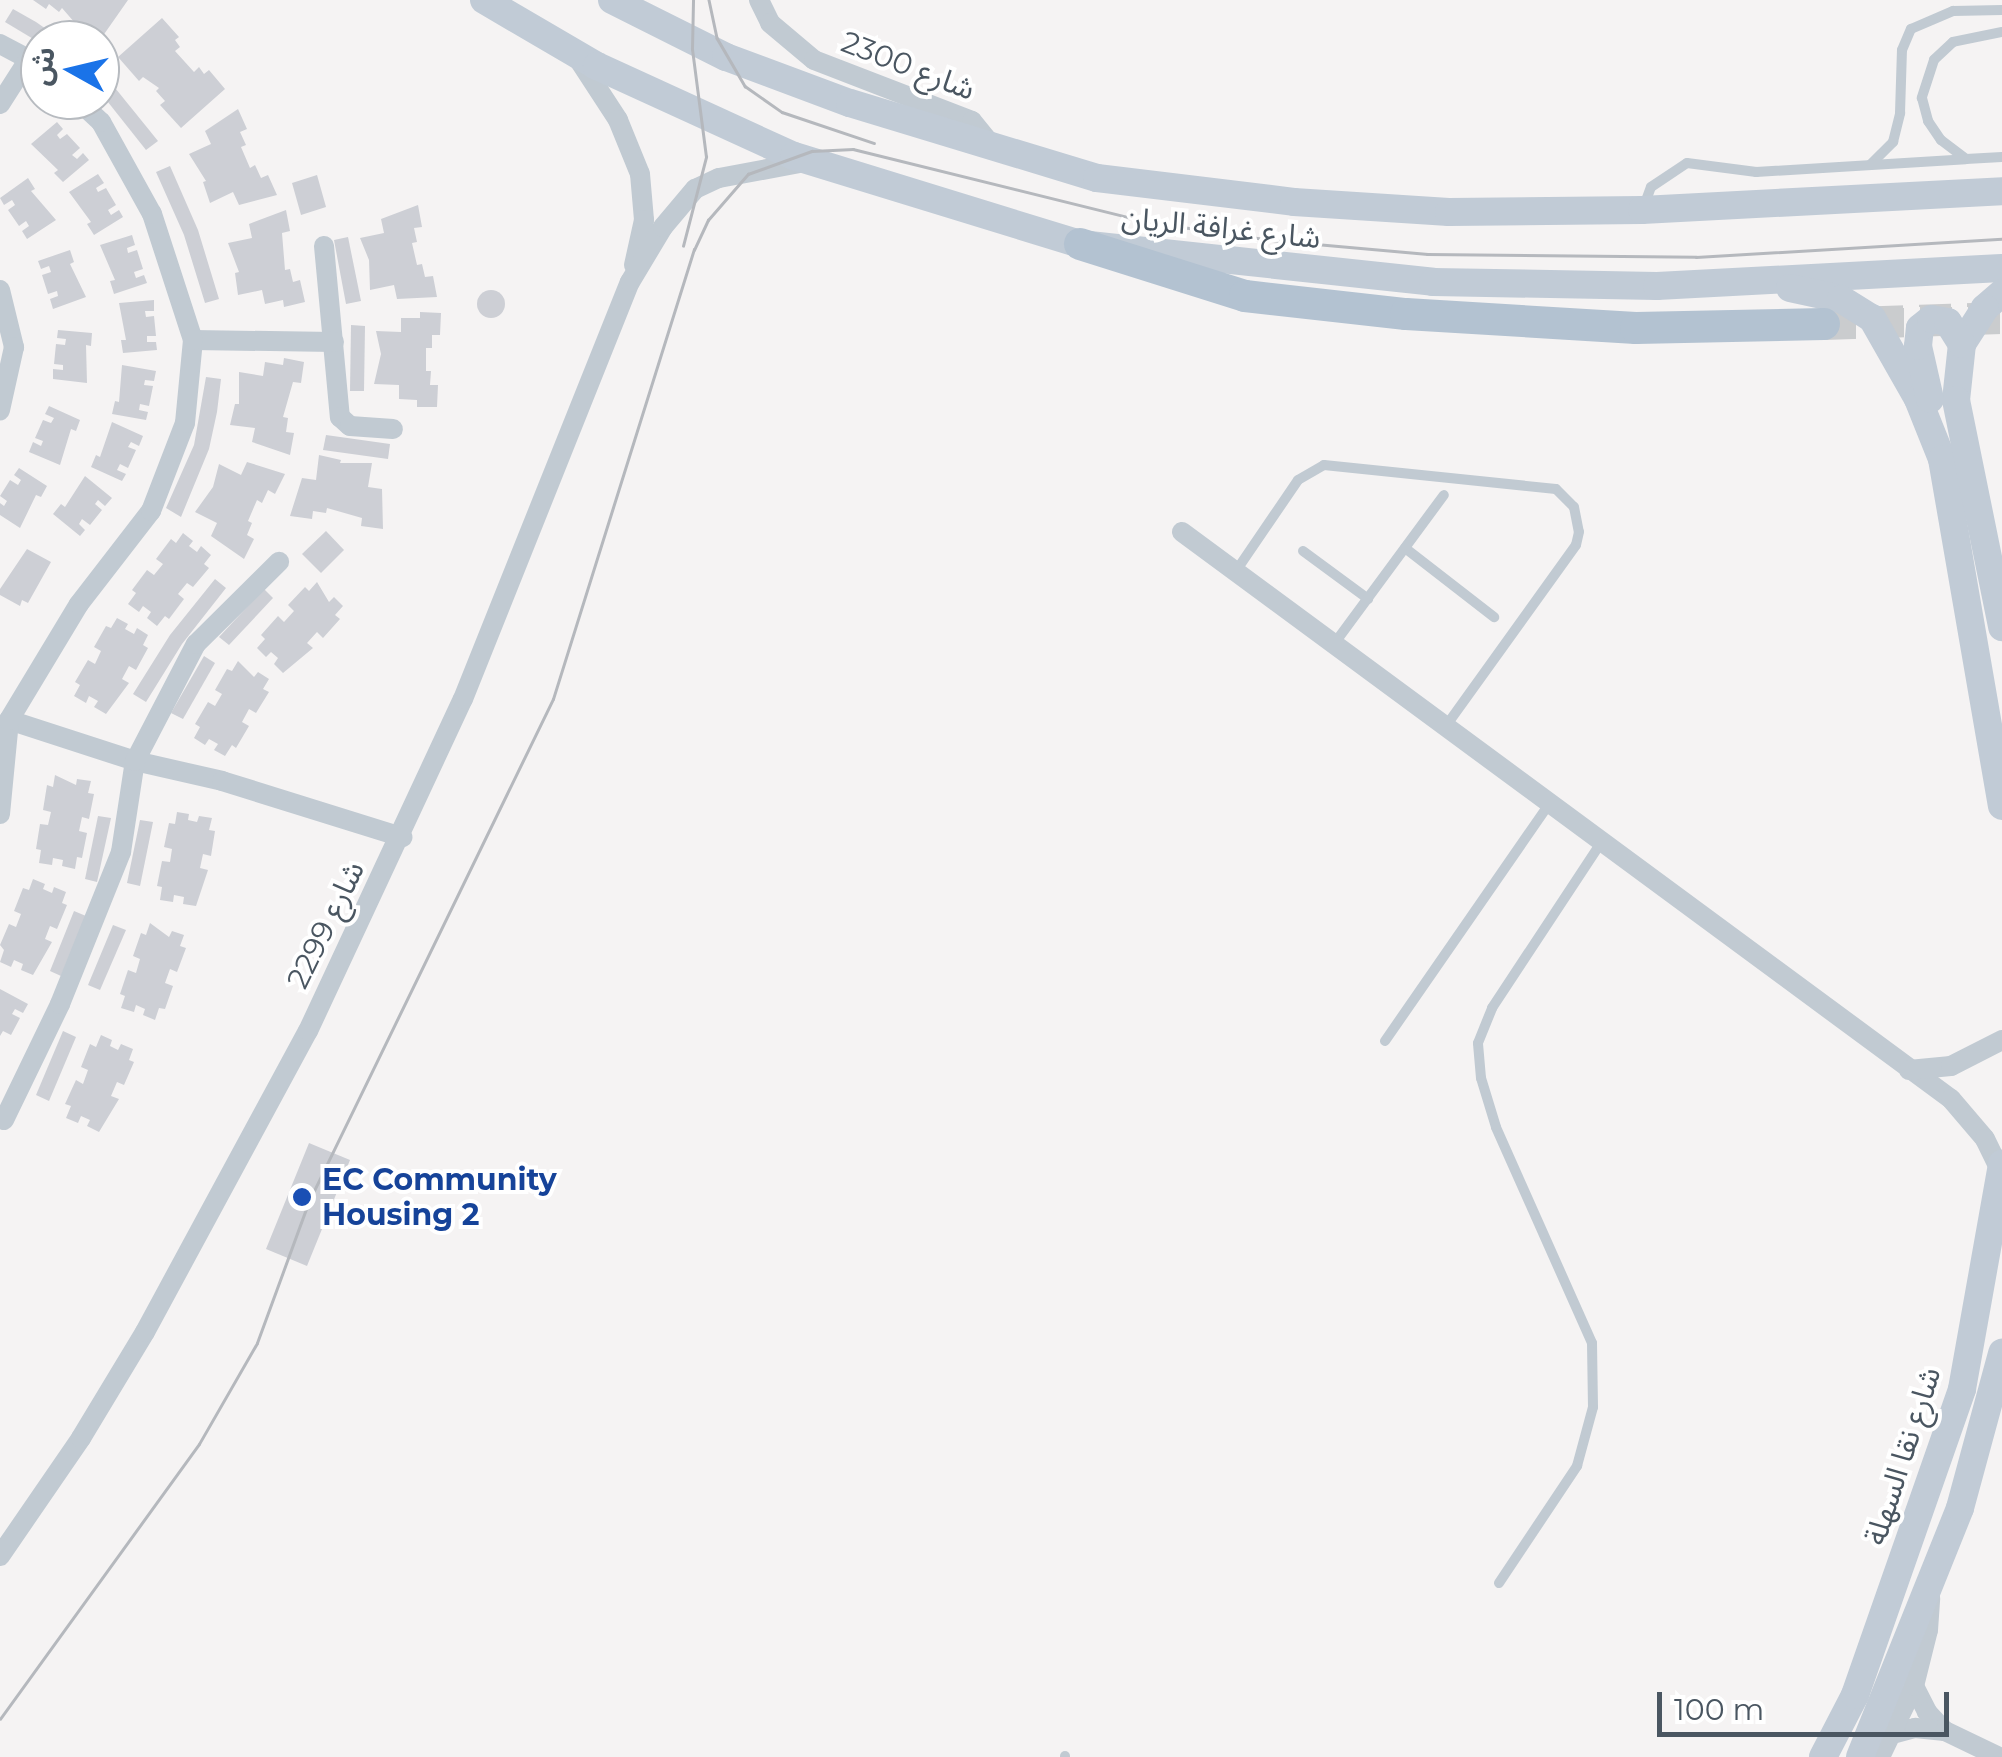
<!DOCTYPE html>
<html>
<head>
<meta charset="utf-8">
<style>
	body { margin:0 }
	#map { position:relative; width:2002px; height:1757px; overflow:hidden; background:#f5f3f3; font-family:Montserrat,"Noto Sans Arabic",sans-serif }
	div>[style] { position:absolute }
	.building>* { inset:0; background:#cdcfd5 }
	.round { border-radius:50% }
	.primary-tunnel>* { height:32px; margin-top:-16px; transform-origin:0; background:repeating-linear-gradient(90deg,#caccce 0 32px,transparent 0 48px) }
	.lane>* { height:10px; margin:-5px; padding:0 5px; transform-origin:5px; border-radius:5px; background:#c1cad2 }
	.street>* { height:20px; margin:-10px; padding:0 10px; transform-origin:10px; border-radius:10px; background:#c1cad2 }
	.secondary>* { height:28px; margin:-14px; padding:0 14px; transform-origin:14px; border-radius:14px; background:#c1cbd6 }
	.primary>* { height:32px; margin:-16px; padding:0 16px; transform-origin:16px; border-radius:16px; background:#b3c2d1 }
	.tram>* { height:2.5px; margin:-1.25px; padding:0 1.25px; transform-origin:1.25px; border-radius:1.25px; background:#b5b8bd }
	.dots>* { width:28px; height:28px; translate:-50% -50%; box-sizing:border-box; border:5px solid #fff; border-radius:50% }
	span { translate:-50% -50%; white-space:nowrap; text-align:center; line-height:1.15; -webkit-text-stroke:8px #fff; paint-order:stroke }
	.street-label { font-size:30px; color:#4a5661 }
	.transit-label { font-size:30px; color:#164399; font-weight:700 }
	.left { translate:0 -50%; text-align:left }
	.north { position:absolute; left:20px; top:20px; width:100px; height:100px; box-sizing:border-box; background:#fff; border:2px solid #b7bbc0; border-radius:50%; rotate:278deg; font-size:28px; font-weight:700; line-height:40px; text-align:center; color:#4a5661 }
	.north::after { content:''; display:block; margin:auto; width:35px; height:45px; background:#1a73e8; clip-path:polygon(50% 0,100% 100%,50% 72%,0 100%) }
	.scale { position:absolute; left:1657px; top:1692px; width:292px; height:45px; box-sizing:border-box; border:5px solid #4a5661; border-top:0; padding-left:12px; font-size:30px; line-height:35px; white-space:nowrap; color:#4a5661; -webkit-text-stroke:8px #fff; paint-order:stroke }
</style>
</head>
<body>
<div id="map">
	<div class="building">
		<i style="clip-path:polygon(33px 0,128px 0,100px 40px,90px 40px,72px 27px,75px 23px,62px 8px,59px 12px,49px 4px,46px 9px)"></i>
		<i style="clip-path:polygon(13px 9px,36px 22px,62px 40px,40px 43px,5px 22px)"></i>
		<i style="clip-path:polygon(162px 18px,179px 37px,175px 40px,180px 47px,175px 51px,194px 72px,199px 67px,204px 74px,209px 70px,225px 89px,181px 128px,160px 105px,165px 101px,156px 91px,159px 88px,143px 77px,139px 81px,118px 57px)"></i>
		<i style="clip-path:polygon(103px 73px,158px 141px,146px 150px,100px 92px)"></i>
		<i style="clip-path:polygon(238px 109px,247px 129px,240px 132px,246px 145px,241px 147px,250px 168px,255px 165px,261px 178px,268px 175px,277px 195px,239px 205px,233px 192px,210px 203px,203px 182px,206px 181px,189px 154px,211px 144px,205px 131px)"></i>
		<i style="clip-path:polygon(57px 122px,63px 129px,57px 135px,60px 139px,67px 134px,80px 148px,72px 155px,77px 159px,83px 153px,89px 160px,63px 182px,54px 173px,58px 170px,31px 144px)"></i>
		<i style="clip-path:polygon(170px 166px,198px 230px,219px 299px,205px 303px,184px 235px,156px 172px)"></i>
		<i style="clip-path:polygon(98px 174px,104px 183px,96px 188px,98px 192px,106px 188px,116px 205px,108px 210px,111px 215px,119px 210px,123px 217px,94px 235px,87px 224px,91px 222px,69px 192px)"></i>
		<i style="clip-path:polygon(317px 175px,326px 207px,301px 215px,292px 183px)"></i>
		<i style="clip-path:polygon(28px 178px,35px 189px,31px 191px,56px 220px,27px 239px,22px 231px,29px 226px,26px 221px,19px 226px,8px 210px,15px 205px,12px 200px,4px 205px,0 198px)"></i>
		<i style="clip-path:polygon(418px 205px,422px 227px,414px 228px,417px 242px,412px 243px,417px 265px,422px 264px,425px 277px,433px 276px,437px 297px,397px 299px,394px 285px,370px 290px,369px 260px,360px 238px,384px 233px,381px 219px)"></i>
		<i style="clip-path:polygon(286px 210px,290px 231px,282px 233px,285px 270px,290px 269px,293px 282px,300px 280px,305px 302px,284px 307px,283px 300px,265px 304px,262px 290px,238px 295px,235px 273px,239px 272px,228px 243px,252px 238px,249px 224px)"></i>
		<i style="clip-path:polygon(132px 235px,135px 245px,127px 248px,128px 253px,137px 250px,143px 269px,134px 272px,136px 278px,144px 275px,147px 283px,114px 294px,110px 281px,115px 280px,100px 245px)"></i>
		<i style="clip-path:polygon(348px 237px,361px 301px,346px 304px,334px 240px)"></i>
		<i style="clip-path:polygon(70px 250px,74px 262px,70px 264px,86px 297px,53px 309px,50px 299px,58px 296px,57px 291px,48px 294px,42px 275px,51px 272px,49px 266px,41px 269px,38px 261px)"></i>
		<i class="round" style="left:477px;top:290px;width:28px;height:28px"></i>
		<i style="clip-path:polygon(154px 300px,154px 311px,145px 311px,146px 317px,154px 316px,156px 336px,147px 336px,147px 342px,156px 342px,157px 350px,123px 353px,121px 340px,126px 340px,119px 303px)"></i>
		<i style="clip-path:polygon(420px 312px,441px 313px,440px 335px,432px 335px,432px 348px,426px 348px,426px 371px,431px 371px,430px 385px,438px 385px,437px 407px,417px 407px,417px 400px,399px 399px,399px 385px,374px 384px,381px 354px,376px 331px,401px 332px,401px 318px,420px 318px)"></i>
		<i style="clip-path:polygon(351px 325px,365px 326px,364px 391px,350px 391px)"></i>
		<i style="clip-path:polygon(58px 330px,92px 333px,91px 346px,86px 345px,87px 383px,53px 379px,53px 369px,63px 370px,63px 365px,54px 364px,56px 344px,65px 345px,66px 339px,57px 338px)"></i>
		<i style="clip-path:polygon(284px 358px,304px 362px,301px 383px,293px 382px,283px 417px,288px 418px,286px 432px,294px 433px,290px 455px,252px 442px,255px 428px,230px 425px,235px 404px,239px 404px,239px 372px,263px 376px,265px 362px,283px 365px)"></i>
		<i style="clip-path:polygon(122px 365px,156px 371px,154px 381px,145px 380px,144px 385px,153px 386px,149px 406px,140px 404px,139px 410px,148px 412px,146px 420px,112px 414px,115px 401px,119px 402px)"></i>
		<i style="clip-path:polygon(206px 377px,221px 379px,217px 412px,209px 449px,181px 517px,166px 508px,194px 445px)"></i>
		<i style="clip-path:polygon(49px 406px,80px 420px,76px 431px,71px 429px,60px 465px,29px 452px,33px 442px,41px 446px,43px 441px,35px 438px,43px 420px,51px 423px,54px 418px,45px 414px)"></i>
		<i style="clip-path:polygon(112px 422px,143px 436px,139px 446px,131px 442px,128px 447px,136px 450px,128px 468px,120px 464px,117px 470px,126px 474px,122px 481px,91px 467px,96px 455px,100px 457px)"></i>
		<i style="clip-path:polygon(326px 435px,390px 444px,388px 459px,323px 450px)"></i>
		<i style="clip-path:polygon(319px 455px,341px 460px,340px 463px,372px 463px,368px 487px,382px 489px,383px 529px,361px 526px,362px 518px,327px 508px,326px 513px,313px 511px,312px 519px,290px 516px,302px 478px,316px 480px)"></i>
		<i style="clip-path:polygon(247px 462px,285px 474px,275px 494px,268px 490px,262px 503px,257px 500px,248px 521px,252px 523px,247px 535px,254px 539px,244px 559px,211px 536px,217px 523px,195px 512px,213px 487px,219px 464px,241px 475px)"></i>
		<i style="clip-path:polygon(19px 468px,47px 486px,41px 497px,36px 495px,20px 528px,0 515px,0 503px,4px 506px,7px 501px,0 496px,10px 480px,18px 485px,21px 480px,14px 475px)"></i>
		<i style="clip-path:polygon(85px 476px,112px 498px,105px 506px,98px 500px,95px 504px,102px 510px,90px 525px,82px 519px,79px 524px,85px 530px,80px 536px,53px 514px,61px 504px,65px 507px)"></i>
		<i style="clip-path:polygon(326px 531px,344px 550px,321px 573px,302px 554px)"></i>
		<i style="clip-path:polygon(183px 533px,193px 541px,189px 546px,197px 552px,201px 546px,211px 555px,204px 564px,209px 568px,193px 587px,187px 583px,178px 594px,184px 599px,169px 619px,165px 616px,157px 626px,147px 618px,151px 612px,143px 606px,139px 612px,128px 604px,136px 593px,132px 590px,147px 570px,154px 575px,163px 564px,156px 559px,171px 539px,176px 543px)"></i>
		<i style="clip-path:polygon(27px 549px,51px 562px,28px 603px,22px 600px,20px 606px,0 595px,0 589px)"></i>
		<i style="clip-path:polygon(215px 579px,226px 588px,182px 644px,146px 702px,133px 694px,170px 635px)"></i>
		<i style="clip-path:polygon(317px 582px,329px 602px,334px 597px,343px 606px,335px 615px,340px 619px,323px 638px,317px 632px,307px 643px,313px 648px,283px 673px,274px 664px,278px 658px,271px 652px,266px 657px,257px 648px,265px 639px,261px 635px,278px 616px,284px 622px,294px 611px,288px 605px,305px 587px,309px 591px)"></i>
		<i style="clip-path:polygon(264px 589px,273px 598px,229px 645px,219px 637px)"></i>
		<i style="clip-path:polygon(117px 618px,128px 624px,125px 629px,134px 634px,137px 628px,148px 635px,143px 645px,148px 648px,136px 670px,129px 666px,122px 679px,129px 683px,106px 714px,94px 707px,98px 701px,89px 696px,86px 703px,74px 696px,80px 685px,75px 682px,88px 660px,95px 664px,101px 651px,94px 647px,106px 626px,111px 628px)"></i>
		<i style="clip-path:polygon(204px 656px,215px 663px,183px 719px,171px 713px)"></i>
		<i style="clip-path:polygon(238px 661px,254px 677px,258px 672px,269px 679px,263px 689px,269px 692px,256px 713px,249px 709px,242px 722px,249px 726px,236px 748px,232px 745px,225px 756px,214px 750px,218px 744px,209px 739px,205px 745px,194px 738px,200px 727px,195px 724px,208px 702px,215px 706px,222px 694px,215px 690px,227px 669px,232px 671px)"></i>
		<i style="clip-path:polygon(55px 775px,76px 785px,77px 779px,91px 781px,88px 793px,94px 794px,89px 819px,82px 817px,79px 831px,87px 833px,82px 858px,77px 857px,75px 869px,62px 866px,63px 860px,53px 858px,52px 865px,39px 863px,41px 850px,36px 849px,40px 824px,48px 825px,51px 812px,43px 810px,47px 785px,53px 787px)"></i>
		<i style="clip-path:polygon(177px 812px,189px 814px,188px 820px,197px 822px,199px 816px,212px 818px,209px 830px,215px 831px,211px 856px,203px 854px,200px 868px,208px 870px,196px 906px,183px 904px,184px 897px,174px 895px,173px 902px,160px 900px,162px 887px,157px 886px,162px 861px,170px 862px,172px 849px,164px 847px,169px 823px,175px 824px)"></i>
		<i style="clip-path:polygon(98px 816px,111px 818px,97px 882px,85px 879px)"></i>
		<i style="clip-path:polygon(140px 820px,153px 822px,140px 886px,127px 883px)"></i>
		<i style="clip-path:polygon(33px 879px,45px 884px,43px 889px,52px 893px,54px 887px,66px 892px,62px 903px,67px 905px,57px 929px,50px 926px,45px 939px,52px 942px,33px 975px,21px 970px,23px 964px,14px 960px,11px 967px,0 962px,4px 950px,0 945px,9px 924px,16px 927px,21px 914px,14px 911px,23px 888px,29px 890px)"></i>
		<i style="clip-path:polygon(74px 911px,86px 916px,61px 976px,50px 971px)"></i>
		<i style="clip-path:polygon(150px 923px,169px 937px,172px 931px,184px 935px,180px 946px,186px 948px,177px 972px,170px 969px,165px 983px,173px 986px,165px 1009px,159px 1008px,155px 1020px,143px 1015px,145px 1009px,136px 1005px,134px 1012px,121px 1008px,125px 996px,120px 994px,128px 970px,136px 973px,140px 959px,133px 956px,141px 933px,146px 935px)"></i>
		<i style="clip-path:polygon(113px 925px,126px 930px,100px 990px,88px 985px)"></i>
		<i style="clip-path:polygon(0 989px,28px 1004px,23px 1013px,15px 1009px,12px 1014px,20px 1018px,11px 1035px,3px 1031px,0 1036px)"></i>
		<i style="clip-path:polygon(63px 1031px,76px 1037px,49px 1101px,36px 1095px)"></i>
		<i style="clip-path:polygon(101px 1035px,112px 1040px,110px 1046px,118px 1050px,121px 1044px,133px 1049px,129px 1060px,134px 1062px,124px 1085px,117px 1082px,111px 1096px,119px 1099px,99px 1132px,87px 1126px,90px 1120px,81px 1116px,78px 1123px,66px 1118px,71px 1106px,65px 1104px,76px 1080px,83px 1084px,88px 1070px,81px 1067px,90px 1044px,96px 1047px)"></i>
		<i style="clip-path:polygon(309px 1143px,350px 1160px,307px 1266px,266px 1249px)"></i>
	</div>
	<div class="primary-tunnel">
		<i style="left:1824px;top:324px;width:178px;rotate:-1.9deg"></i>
	</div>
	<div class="lane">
		<i style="left:2002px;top:32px;width:50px;rotate:168.5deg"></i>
		<i style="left:1953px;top:42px;width:26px;rotate:137deg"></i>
		<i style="left:1934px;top:60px;width:40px;rotate:108deg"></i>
		<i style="left:1922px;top:98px;width:24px;rotate:75deg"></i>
		<i style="left:1928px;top:121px;width:23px;rotate:56deg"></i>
		<i style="left:1941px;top:140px;width:31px;rotate:37deg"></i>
		<i style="left:1966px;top:159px;width:36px;rotate:-3deg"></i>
		<i style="left:1870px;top:165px;width:33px;rotate:-45deg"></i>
		<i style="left:1893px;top:142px;width:30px;rotate:-76deg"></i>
		<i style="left:1900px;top:113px;width:63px;rotate:-88.2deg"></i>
		<i style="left:1902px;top:50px;width:23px;rotate:-67deg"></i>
		<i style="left:1911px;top:29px;width:46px;rotate:-23.2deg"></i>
		<i style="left:1953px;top:11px;width:49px;rotate:-1.2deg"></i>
		<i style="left:1644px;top:206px;width:20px;rotate:-70deg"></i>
		<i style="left:1651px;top:187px;width:43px;rotate:-33.7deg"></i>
		<i style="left:1687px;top:163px;width:70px;rotate:7.4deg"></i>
		<i style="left:1756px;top:172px;width:210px;rotate:-3.5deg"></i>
		<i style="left:1405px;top:548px;width:113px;rotate:37.8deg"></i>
		<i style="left:1303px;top:551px;width:81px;rotate:36.4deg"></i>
		<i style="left:1236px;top:571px;width:110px;rotate:-55.7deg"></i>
		<i style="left:1298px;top:480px;width:30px;rotate:-30deg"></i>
		<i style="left:1324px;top:465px;width:233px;rotate:5.9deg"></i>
		<i style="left:1556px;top:489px;width:25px;rotate:45deg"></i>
		<i style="left:1574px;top:507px;width:25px;rotate:79deg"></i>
		<i style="left:1579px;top:532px;width:13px;rotate:103deg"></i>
		<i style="left:1576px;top:545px;width:223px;rotate:125.7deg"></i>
		<i style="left:1334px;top:644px;width:185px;rotate:-53.6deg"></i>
		<i style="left:1385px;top:1041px;width:288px;rotate:-55.3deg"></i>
		<i style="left:1499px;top:1583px;width:141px;rotate:-56.3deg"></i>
		<i style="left:1577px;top:1466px;width:61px;rotate:-74.8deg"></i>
		<i style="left:1593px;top:1407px;width:64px;rotate:-90.9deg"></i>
		<i style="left:1592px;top:1343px;width:236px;rotate:-114deg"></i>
		<i style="left:1496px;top:1127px;width:51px;rotate:-107deg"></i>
		<i style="left:1481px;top:1078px;width:35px;rotate:-95deg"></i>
		<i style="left:1478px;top:1043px;width:38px;rotate:-68deg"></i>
		<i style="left:1492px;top:1008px;width:198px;rotate:-56.6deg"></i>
		<i style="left:1065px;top:1757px;width:1px;rotate:-90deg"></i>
	</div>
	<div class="street">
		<i style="left:759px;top:0;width:25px;rotate:64deg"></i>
		<i style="left:770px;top:23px;width:57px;rotate:40.1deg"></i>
		<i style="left:814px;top:60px;width:169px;rotate:21.1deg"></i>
		<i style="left:972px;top:121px;width:33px;rotate:51deg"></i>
		<i style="left:0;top:44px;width:43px;rotate:27.8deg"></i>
		<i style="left:577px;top:57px;width:75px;rotate:56.9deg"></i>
		<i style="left:618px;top:120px;width:58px;rotate:67.8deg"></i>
		<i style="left:640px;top:174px;width:46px;rotate:85deg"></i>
		<i style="left:644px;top:220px;width:46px;rotate:102.5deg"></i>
		<i style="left:0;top:104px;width:56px;rotate:-57.4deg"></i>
		<i style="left:324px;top:246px;width:172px;rotate:84.7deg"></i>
		<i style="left:340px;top:417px;width:13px;rotate:42deg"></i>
		<i style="left:350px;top:426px;width:43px;rotate:4deg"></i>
		<i style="left:0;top:290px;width:59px;rotate:76.2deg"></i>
		<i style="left:14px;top:347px;width:65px;rotate:102.5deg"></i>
		<i style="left:193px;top:340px;width:141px;rotate:0.8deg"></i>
		<i style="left:1182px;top:532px;width:955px;rotate:36.4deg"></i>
		<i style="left:1951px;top:1099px;width:52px;rotate:49.6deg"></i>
		<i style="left:1985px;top:1139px;width:37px;rotate:64deg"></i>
		<i style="left:9px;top:720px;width:133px;rotate:18deg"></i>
		<i style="left:135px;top:761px;width:89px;rotate:12.9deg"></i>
		<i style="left:222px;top:781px;width:189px;rotate:17.3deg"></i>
		<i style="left:0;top:814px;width:94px;rotate:-84.5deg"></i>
		<i style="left:9px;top:720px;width:135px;rotate:-58.9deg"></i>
		<i style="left:79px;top:604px;width:118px;rotate:-52.3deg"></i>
		<i style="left:151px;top:511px;width:94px;rotate:-68.9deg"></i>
		<i style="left:185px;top:423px;width:83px;rotate:-84.5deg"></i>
		<i style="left:193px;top:340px;width:133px;rotate:-108deg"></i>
		<i style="left:152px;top:214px;width:105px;rotate:-119deg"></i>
		<i style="left:101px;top:122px;width:33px;rotate:-137deg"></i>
		<i style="left:1909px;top:1070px;width:42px;rotate:-5.4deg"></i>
		<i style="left:1951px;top:1066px;width:57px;rotate:-27deg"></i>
		<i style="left:4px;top:1120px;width:129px;rotate:-64.2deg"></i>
		<i style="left:60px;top:1004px;width:164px;rotate:-68.1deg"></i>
		<i style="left:121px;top:852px;width:92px;rotate:-81.3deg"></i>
		<i style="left:135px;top:761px;width:132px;rotate:-62.5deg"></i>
		<i style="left:196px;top:644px;width:117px;rotate:-44.7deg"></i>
		<i style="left:0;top:1556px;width:143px;rotate:-55.5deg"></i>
		<i style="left:81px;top:1438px;width:124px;rotate:-58.9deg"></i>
		<i style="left:145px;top:1332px;width:342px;rotate:-61.6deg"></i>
		<i style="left:308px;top:1031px;width:366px;rotate:-65deg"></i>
		<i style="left:463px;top:699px;width:449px;rotate:-68.2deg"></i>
		<i style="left:630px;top:282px;width:64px;rotate:-59deg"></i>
		<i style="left:663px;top:227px;width:50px;rotate:-49.9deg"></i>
		<i style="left:695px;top:189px;width:26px;rotate:-25deg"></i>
		<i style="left:719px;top:178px;width:93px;rotate:-10.6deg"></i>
		<i style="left:1914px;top:1686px;width:29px;rotate:63deg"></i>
		<i style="left:1927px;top:1712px;width:26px;rotate:47deg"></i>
		<i style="left:1892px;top:1734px;width:24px;rotate:-15deg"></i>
		<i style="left:1915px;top:1728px;width:30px;rotate:6deg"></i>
		<i style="left:1945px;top:1731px;width:60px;rotate:25.7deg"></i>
		<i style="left:1880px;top:1757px;width:79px;rotate:-64.4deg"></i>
		<i style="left:1914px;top:1686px;width:58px;rotate:-76deg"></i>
		<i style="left:1928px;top:1630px;width:32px;rotate:-86deg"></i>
	</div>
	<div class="secondary">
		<i style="left:484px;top:0;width:131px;rotate:30.3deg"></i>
		<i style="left:597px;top:66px;width:217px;rotate:24.6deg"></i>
		<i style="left:794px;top:156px;width:299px;rotate:17.1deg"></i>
		<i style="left:1080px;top:244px;width:355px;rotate:6.1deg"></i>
		<i style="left:1433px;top:282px;width:224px;rotate:1deg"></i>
		<i style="left:1657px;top:286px;width:345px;rotate:-3deg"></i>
		<i style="left:612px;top:0;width:127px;rotate:26.6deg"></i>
		<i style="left:726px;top:57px;width:132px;rotate:20.4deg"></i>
		<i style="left:850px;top:103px;width:258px;rotate:16.9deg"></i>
		<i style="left:1097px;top:178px;width:198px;rotate:6.9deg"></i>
		<i style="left:1294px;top:202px;width:155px;rotate:3.7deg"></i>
		<i style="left:1449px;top:212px;width:193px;rotate:-0.6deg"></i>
		<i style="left:1642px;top:210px;width:361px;rotate:-3deg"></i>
		<i style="left:1790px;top:288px;width:52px;rotate:12.2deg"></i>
		<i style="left:1841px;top:299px;width:36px;rotate:32deg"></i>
		<i style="left:1872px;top:318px;width:93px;rotate:60.4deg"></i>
		<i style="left:1918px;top:399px;width:65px;rotate:68.2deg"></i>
		<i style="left:1942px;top:459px;width:352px;rotate:80.2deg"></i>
		<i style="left:2002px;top:293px;width:23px;rotate:139deg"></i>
		<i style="left:1985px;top:308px;width:43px;rotate:122.6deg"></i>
		<i style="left:1962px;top:344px;width:56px;rotate:96.1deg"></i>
		<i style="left:1956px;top:400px;width:232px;rotate:78.5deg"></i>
		<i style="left:1930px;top:399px;width:54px;rotate:-102.8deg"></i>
		<i style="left:1918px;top:346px;width:18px;rotate:-84deg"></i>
		<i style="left:1920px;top:328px;width:14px;rotate:-39deg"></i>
		<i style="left:1931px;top:319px;width:17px;rotate:10deg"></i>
		<i style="left:1948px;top:322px;width:26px;rotate:58deg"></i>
		<i style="left:1823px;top:1757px;width:70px;rotate:-62.7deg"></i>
		<i style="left:1855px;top:1695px;width:324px;rotate:-70.7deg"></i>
		<i style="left:1962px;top:1389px;width:229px;rotate:-79.9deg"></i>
		<i style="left:1860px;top:1757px;width:268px;rotate:-68.1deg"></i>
		<i style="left:1960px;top:1508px;width:161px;rotate:-74.8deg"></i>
	</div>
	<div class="primary">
		<i style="left:1080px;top:244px;width:173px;rotate:17.5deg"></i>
		<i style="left:1245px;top:296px;width:162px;rotate:6.4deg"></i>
		<i style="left:1406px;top:314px;width:230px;rotate:3.5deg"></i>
		<i style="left:1636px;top:328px;width:188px;rotate:-1.2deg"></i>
	</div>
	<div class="tram">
		<i style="left:709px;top:0;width:39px;rotate:78deg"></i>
		<i style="left:717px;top:38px;width:56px;rotate:59.7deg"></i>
		<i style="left:745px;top:86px;width:45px;rotate:35.1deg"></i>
		<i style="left:782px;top:112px;width:97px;rotate:18.6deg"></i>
		<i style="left:683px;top:246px;width:92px;rotate:-75.5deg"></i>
		<i style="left:706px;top:157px;width:109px;rotate:-97.4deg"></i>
		<i style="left:692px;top:49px;width:49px;rotate:-88.8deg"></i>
		<i style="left:0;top:1719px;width:339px;rotate:-54.1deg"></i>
		<i style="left:199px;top:1444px;width:116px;rotate:-60.1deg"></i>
		<i style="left:257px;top:1343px;width:151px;rotate:-69.9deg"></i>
		<i style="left:309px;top:1201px;width:558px;rotate:-64.08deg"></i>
		<i style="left:553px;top:699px;width:471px;rotate:-72.6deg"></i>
		<i style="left:694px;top:250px;width:33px;rotate:-65deg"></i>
		<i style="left:708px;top:220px;width:61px;rotate:-49deg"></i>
		<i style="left:748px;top:174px;width:68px;rotate:-19.8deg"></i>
		<i style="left:812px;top:151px;width:41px;rotate:-2.8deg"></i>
		<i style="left:853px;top:149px;width:304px;rotate:13.9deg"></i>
		<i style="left:1148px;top:222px;width:124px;rotate:8.3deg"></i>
		<i style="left:1271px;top:240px;width:157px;rotate:5.1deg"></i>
		<i style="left:1427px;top:254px;width:269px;rotate:0.6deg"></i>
		<i style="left:1696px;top:257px;width:307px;rotate:-3.4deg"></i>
	</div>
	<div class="dots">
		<i style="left:302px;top:1197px;background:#1a4fb4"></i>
	</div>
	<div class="street-label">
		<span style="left:908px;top:66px;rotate:21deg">شارع 2300</span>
		<span style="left:1221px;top:228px;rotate:6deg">شارع غرافة الريان</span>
		<span style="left:326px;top:925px;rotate:-64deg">شارع 2299</span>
		<span style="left:1903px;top:1456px;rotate:-72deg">شارع نقا السهلة</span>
	</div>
	<div class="transit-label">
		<span class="left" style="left:322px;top:1197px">EC Community<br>Housing 2</span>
	</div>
	<div class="north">ش</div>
	<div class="scale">100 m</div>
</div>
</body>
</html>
